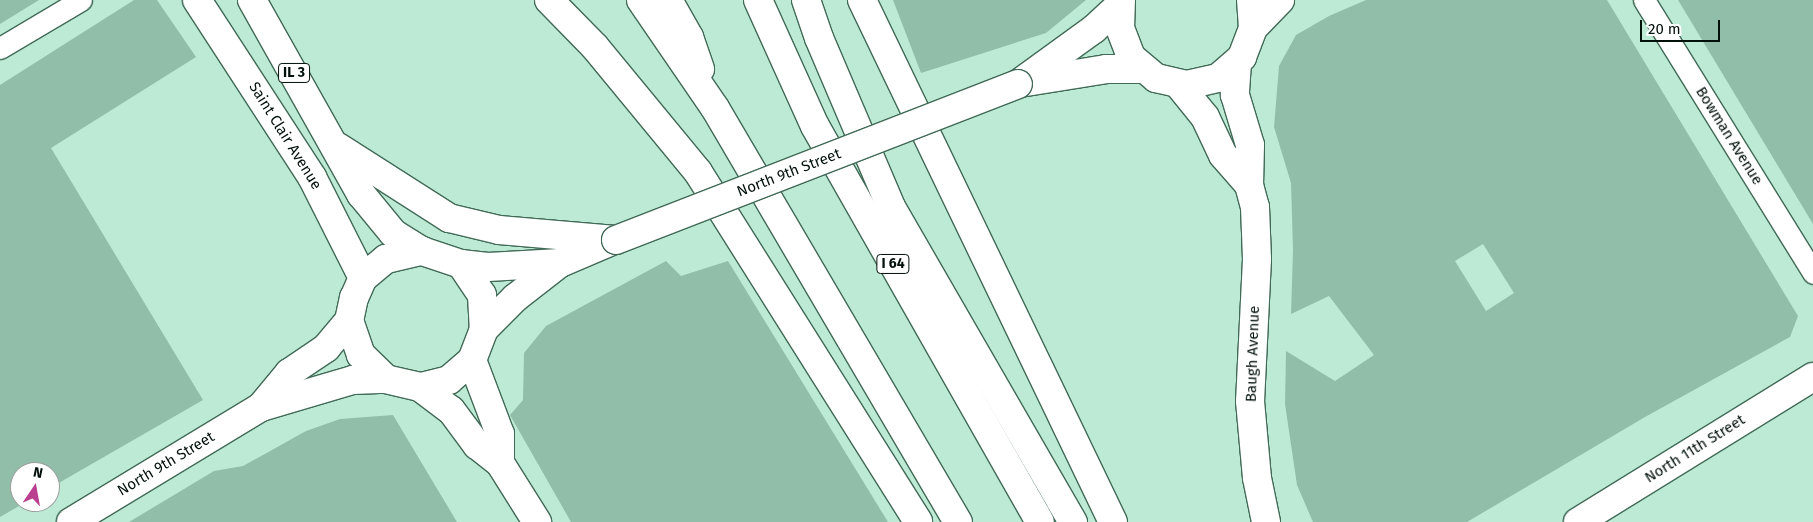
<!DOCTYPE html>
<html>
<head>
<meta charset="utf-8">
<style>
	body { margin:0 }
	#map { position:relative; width:1813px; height:522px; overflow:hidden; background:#bdead4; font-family:"Fira Sans",sans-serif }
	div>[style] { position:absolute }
	.green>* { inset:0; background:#91bea9 }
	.roads { filter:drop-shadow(1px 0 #416a57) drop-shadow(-1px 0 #416a57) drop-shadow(0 1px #416a57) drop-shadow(0 -1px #416a57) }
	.street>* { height:21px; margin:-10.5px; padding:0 10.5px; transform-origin:10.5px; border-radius:10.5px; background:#fff }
	.secondary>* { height:28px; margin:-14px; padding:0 14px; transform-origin:14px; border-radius:14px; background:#fff }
	.primary>* { height:28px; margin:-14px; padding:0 14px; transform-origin:14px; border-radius:14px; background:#fff }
	.highway>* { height:28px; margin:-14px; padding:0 14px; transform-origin:14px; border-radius:14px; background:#fff }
	.bridges { filter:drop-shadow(1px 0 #416a57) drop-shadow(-1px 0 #416a57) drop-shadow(0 1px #416a57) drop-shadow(0 -1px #416a57) }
	.primary-bridge>* { height:28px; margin:-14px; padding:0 14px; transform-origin:14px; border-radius:14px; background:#fff }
	span { translate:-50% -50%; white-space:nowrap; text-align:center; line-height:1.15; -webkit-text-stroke:5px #fff; paint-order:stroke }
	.shield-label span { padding:1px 4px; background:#fff; border:1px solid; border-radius:4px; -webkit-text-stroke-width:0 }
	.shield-label { font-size:14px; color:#02100a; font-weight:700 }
	.street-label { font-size:15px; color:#02100a }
	.north { position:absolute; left:10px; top:462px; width:50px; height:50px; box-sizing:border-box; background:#fff; border:1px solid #9a9f9d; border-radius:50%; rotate:12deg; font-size:14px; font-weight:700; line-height:20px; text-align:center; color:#02100a }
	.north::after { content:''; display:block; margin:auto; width:18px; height:22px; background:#bb3f90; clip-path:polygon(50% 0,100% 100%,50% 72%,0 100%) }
	.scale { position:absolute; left:1640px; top:20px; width:80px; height:22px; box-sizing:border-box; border:2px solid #02100a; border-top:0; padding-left:6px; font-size:15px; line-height:18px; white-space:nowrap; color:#02100a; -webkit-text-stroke:4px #fff; paint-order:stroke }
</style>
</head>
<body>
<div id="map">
	<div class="green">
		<i style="clip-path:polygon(0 0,39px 0,0 24px)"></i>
		<i style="clip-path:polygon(134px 0,157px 0,196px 57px,51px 148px,203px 400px,50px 488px,50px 472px,20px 472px,20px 502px,26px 502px,0 517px,0 85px)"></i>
		<i style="clip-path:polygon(893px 0,1086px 0,1046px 33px,921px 73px)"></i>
		<i style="clip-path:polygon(evenodd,1366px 0,1607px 0,1798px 316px,1790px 337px,1645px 417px,1467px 522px,1313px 522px,1297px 485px,1285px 404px,1286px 351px,1335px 381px,1374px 355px,1329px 296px,1291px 314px,1293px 250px,1291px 183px,1274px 127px,1279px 66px,1296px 35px,1329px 16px,1366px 0,1483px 244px,1514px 293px,1486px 311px,1455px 261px,1483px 244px)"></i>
		<i style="clip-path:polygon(1678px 0,1813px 0,1813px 224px)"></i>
		<i style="clip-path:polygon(666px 261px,681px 276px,728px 261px,888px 522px,571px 522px,510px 415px,523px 400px,524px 353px,546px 326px)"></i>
		<i style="clip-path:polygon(393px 415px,457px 522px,129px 522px,214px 471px,243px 466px,306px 431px,340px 419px)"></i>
	</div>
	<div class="roads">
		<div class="street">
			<i style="left:1644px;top:0;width:321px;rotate:58.2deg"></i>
			<i style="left:0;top:48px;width:94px;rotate:-30.7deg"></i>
		</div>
		<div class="secondary">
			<i style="left:261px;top:407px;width:44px;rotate:-50.5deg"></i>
			<i style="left:289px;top:373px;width:45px;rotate:-34deg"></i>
			<i style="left:326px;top:348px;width:35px;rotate:-50deg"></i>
			<i style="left:71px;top:522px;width:222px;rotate:-31.2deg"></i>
			<i style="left:261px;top:407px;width:96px;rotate:-16.4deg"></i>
			<i style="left:353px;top:380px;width:33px;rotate:-2deg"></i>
			<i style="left:1578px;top:522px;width:276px;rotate:-31.7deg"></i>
		</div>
		<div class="primary">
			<i style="left:197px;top:0;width:211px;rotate:57deg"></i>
			<i style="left:312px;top:177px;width:113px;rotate:63.2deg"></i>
			<i style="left:252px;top:0;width:223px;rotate:60.7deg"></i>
			<i style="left:361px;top:194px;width:50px;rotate:50.6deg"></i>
			<i style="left:393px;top:233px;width:34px;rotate:32deg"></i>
			<i style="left:422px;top:251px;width:41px;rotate:18.4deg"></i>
			<i style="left:461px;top:264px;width:37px;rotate:56deg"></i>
			<i style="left:482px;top:295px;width:34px;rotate:87deg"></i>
			<i style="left:484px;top:329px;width:33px;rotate:111deg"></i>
			<i style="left:472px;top:360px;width:30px;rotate:139deg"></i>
			<i style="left:449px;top:380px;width:30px;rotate:166deg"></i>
			<i style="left:420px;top:387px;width:35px;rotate:-167deg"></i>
			<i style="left:386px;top:379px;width:35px;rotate:-136deg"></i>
			<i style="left:361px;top:355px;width:36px;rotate:-109deg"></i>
			<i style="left:349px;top:321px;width:24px;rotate:-78deg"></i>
			<i style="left:354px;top:298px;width:22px;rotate:-66deg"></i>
			<i style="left:363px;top:278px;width:30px;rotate:-40deg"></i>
			<i style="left:386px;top:259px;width:37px;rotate:-13deg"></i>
			<i style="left:1121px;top:0;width:28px;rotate:92deg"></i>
			<i style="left:1120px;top:28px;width:31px;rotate:69deg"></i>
			<i style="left:1131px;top:57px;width:33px;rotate:40deg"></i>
			<i style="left:1156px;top:78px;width:32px;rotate:13deg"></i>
			<i style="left:1187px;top:85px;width:32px;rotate:-13deg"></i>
			<i style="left:1218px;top:78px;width:32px;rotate:-41deg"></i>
			<i style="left:1242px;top:57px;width:31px;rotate:-69deg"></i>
			<i style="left:1253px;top:28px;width:28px;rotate:-94deg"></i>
			<i style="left:1253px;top:28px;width:39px;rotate:-46deg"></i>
			<i style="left:1237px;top:63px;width:32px;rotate:94deg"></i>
			<i style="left:1235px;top:95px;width:52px;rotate:73.3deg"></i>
			<i style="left:1250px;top:145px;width:40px;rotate:91.4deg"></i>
			<i style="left:1249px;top:185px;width:23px;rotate:75deg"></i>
			<i style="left:1255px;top:207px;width:52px;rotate:87.8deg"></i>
			<i style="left:1257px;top:259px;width:142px;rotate:92.8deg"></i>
			<i style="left:1250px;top:401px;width:77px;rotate:84.8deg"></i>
			<i style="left:1257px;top:478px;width:45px;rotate:78.4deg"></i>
			<i style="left:1020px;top:83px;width:87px;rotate:-9.2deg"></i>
			<i style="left:1106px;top:69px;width:36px"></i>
			<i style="left:1018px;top:84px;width:94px;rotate:-35.9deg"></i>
			<i style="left:1094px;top:29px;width:35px;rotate:-43deg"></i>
			<i style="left:1179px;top:85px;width:41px;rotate:50.9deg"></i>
			<i style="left:1205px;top:117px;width:42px;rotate:64.7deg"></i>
			<i style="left:1223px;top:155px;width:40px;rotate:49deg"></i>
			<i style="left:338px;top:147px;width:132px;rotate:32.6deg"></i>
			<i style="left:449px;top:218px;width:51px;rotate:13.5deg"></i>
			<i style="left:499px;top:230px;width:117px;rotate:4.9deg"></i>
			<i style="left:461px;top:264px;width:27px;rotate:6deg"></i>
			<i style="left:488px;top:267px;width:72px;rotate:-3.2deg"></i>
			<i style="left:484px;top:329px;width:44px;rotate:-45deg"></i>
			<i style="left:515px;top:298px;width:57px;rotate:-37.9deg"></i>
			<i style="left:560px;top:263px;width:56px;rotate:-22.9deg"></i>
			<i style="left:472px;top:360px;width:79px;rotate:69.3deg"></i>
			<i style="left:500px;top:434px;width:29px;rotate:90deg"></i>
			<i style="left:420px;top:387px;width:39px;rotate:37deg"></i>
			<i style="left:451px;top:410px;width:44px;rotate:53.4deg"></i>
			<i style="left:477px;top:445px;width:29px;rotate:38deg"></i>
			<i style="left:500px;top:463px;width:70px;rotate:57.9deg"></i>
		</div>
		<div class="highway">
			<i style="left:549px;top:0;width:66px;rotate:45.6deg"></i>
			<i style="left:595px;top:47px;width:162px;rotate:50.5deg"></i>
			<i style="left:698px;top:172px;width:413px;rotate:57.8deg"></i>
			<i style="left:641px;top:0;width:131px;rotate:55.6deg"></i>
			<i style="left:715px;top:108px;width:480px;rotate:59.6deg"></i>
			<i style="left:668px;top:0;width:43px;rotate:60.4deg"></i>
			<i style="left:689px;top:37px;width:34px;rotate:71deg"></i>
			<i style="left:758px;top:0;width:138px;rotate:65.7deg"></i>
			<i style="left:815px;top:126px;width:455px;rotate:60.4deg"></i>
			<i style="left:806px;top:0;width:40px;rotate:71.1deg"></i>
			<i style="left:819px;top:38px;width:184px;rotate:66.9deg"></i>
			<i style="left:891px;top:207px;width:364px;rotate:60deg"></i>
			<i style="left:862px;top:0;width:579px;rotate:64.32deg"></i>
		</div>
	</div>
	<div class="bridges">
		<div class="primary-bridge">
			<i style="left:616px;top:240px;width:431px;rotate:-21.2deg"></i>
		</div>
	</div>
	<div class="shield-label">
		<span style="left:294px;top:73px">IL 3</span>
		<span style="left:893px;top:264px">I 64</span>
	</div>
	<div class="street-label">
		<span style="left:285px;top:136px;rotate:58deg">Saint Clair Avenue</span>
		<span style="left:1729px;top:136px;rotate:58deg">Bowman Avenue</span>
		<span style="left:789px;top:173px;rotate:-21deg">North 9th Street</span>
		<span style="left:1253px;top:354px;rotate:-88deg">Baugh Avenue</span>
		<span style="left:1695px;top:449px;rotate:-32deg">North 11th Street</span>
		<span style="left:166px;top:464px;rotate:-31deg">North 9th Street</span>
	</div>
	<div class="north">N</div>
	<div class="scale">20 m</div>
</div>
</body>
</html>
